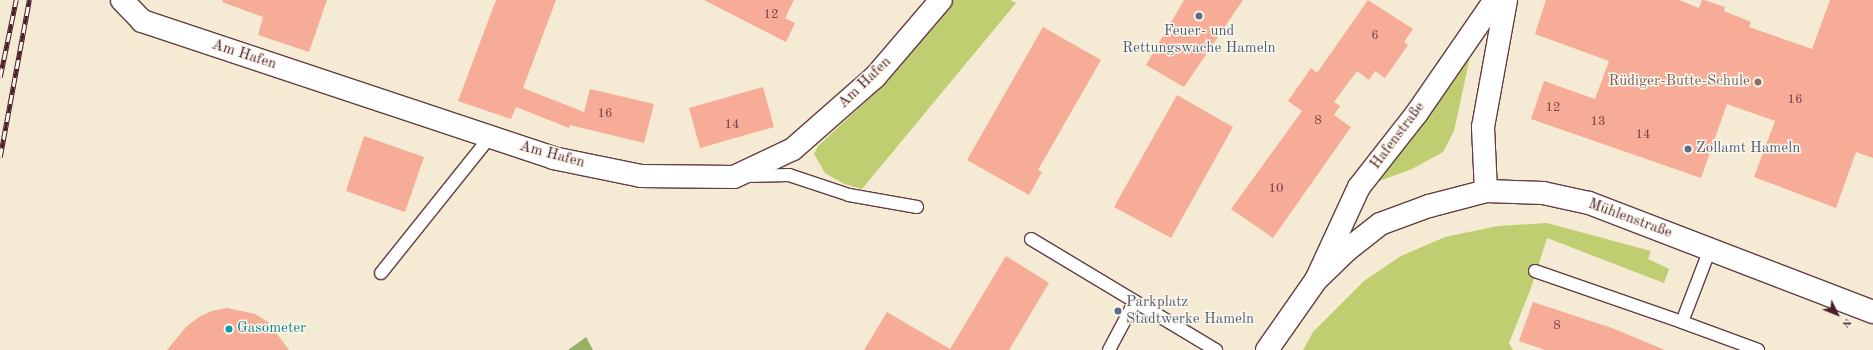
<!DOCTYPE html>
<html>
<head>
<meta charset="utf-8">
<style>
	body { margin:0 }
	#map { position:relative; width:1873px; height:350px; overflow:hidden; background:#f5ead3; font-family:"Old Standard TT",serif }
	div>[style] { position:absolute }
	.green>* { inset:0; background:#bece71 }
	.forest>* { inset:0; background:#96b163 }
	.building>* { inset:0; background:#f7ac97 }
	.roads { filter:drop-shadow(1px 0 #643d44) drop-shadow(-1px 0 #643d44) drop-shadow(0 1px #643d44) drop-shadow(0 -1px #643d44) }
	.service>* { height:12px; margin:-6px; padding:0 6px; transform-origin:6px; border-radius:6px; background:#fff }
	.minor>* { height:22px; margin:-11px; padding:0 11px; transform-origin:11px; border-radius:11px; background:#fff }
	.secondary>* { height:22px; margin:-11px; padding:0 11px; transform-origin:11px; border-radius:11px; background:#fff }
	.rail>* { height:4.5px; margin-top:-2.25px; transform-origin:0; background:repeating-linear-gradient(90deg,#fbf7ec 0 9px,#4a1f2b 0 18px); box-sizing:border-box; border-block:1px solid #4a1f2b }
	.dots>* { width:11px; height:11px; translate:-50% -50%; box-sizing:border-box; border:2px solid #fbf7ec; border-radius:50% }
	span { translate:-50% -50%; white-space:nowrap; text-align:center; line-height:1.15; -webkit-text-stroke:3px #fbf7ec; paint-order:stroke }
	.number-label { font-size:13px; color:#754246 }
	.number-label span { -webkit-text-stroke-width:0 }
	.service-label { font-size:15px; color:#4e5e75 }
	.left { translate:0 -50%; text-align:left }
	.street-label { font-size:15px; color:#4a1f2b }
	.education-label { font-size:15px; color:#785e54 }
	.right { translate:-100% -50%; text-align:right }
	.culture-label { font-size:15px; color:#0d838f }
	.north { position:absolute; left:1817px; top:294px; width:40px; height:40px; -webkit-text-stroke:3px #fbf7ec; paint-order:stroke; rotate:133deg; font-size:11px; font-weight:700; line-height:16px; text-align:center; color:#4a1f2b }
	.north::after { content:''; display:block; margin:auto; width:14px; height:18px; background:#4a1f2b; clip-path:polygon(50% 0,100% 100%,50% 72%,0 100%) }
</style>
</head>
<body>
<div id="map">
	<div class="green">
		<i style="clip-path:polygon(952px 0,1010px 0,1016px 3px,862px 189px,844px 184px,825px 173px,814px 154px,818px 146px,871px 97px)"></i>
		<i style="clip-path:polygon(1471px 52px,1454px 131px,1443px 152px,1412px 169px,1371px 184px)"></i>
		<i style="clip-path:polygon(1547px 223px,1651px 251px,1648px 259px,1669px 269px,1664px 283px,1547px 238px,1531px 288px,1509px 343px,1513px 350px,1303px 350px,1313px 332px,1364px 281px,1401px 256px,1445px 237px,1498px 226px)"></i>
	</div>
	<div class="forest">
		<i style="clip-path:polygon(586px 337px,593px 350px,568px 350px)"></i>
	</div>
	<div class="building">
		<i style="clip-path:polygon(223px 0,327px 0,309px 52px,258px 35px,263px 17px,222px 2px)"></i>
		<i style="clip-path:polygon(496px 0,556px 0,523px 88px,584px 112px,590px 89px,654px 104px,644px 143px,570px 125px,569px 128px,516px 107px,511px 119px,458px 101px)"></i>
		<i style="clip-path:polygon(704px 0,794px 0,785px 18px,795px 23px,786px 42px)"></i>
		<i style="clip-path:polygon(1184px 0,1243px 0,1184px 87px,1146px 65px)"></i>
		<i style="clip-path:polygon(1368px 0,1413px 29px,1404px 42px,1408px 45px,1385px 78px,1375px 71px,1369px 80px,1357px 71px,1334px 102px,1340px 106px,1334px 115px,1351px 127px,1273px 238px,1231px 209px,1302px 111px,1288px 101px,1311px 68px,1317px 73px)"></i>
		<i style="clip-path:polygon(1546px 0,1679px 0,1699px 8px,1702px 0,1704px 0,1725px 7px,1724px 11px,1751px 22px,1749px 27px,1812px 49px,1830px 0,1873px 0,1873px 158px,1856px 152px,1836px 208px,1754px 177px,1775px 121px,1727px 104px,1701px 178px,1531px 119px,1544px 81px,1595px 99px,1609px 61px,1535px 34px)"></i>
		<i style="clip-path:polygon(1043px 27px,1101px 60px,1038px 170px,1042px 172px,1029px 195px,967px 160px)"></i>
		<i style="clip-path:polygon(763px 87px,774px 127px,700px 148px,689px 108px)"></i>
		<i style="clip-path:polygon(1177px 95px,1233px 127px,1171px 238px,1114px 207px)"></i>
		<i style="clip-path:polygon(364px 136px,424px 157px,405px 212px,346px 191px)"></i>
		<i style="clip-path:polygon(1006px 256px,1049px 283px,1009px 350px,864px 350px,887px 312px,950px 349px)"></i>
		<i style="clip-path:polygon(1533px 302px,1612px 328px,1665px 350px,1545px 350px,1519px 341px)"></i>
		<i style="clip-path:polygon(227px 308px,255px 314px,268px 322px,289px 350px,167px 350px,187px 326px,199px 317px,212px 311px)"></i>
	</div>
	<div class="roads">
		<div class="service">
			<i style="left:746px;top:176px;width:43px;rotate:-1.3deg"></i>
			<i style="left:789px;top:175px;width:63px;rotate:18.4deg"></i>
			<i style="left:849px;top:195px;width:69px;rotate:10deg"></i>
			<i style="left:1031px;top:239px;width:216px;rotate:31deg"></i>
			<i style="left:1710px;top:249px;width:78px;rotate:111deg"></i>
			<i style="left:1682px;top:322px;width:81px;rotate:20.2deg"></i>
			<i style="left:1535px;top:271px;width:156px;rotate:19.1deg"></i>
			<i style="left:381px;top:273px;width:174px;rotate:-51.3deg"></i>
			<i style="left:1109px;top:350px;width:55px;rotate:-62deg"></i>
		</div>
		<div class="minor">
			<i style="left:122px;top:0;width:29px;rotate:46deg"></i>
			<i style="left:142px;top:21px;width:433px;rotate:18.4deg"></i>
			<i style="left:553px;top:158px;width:90px;rotate:11.6deg"></i>
			<i style="left:641px;top:176px;width:93px;rotate:0.6deg"></i>
			<i style="left:734px;top:177px;width:65px;rotate:-25.4deg"></i>
			<i style="left:793px;top:149px;width:109px;rotate:-41.3deg"></i>
			<i style="left:875px;top:77px;width:101px;rotate:-49.4deg"></i>
			<i style="left:1486px;top:191px;width:64px;rotate:-92.7deg"></i>
			<i style="left:1483px;top:127px;width:129px;rotate:-79.7deg"></i>
			<i style="left:1316px;top:280px;width:102px;rotate:-65.2deg"></i>
			<i style="left:1359px;top:187px;width:94px;rotate:-51.9deg"></i>
			<i style="left:1417px;top:113px;width:137px;rotate:-55.4deg"></i>
		</div>
		<div class="secondary">
			<i style="left:1267px;top:350px;width:85px;rotate:-55deg"></i>
			<i style="left:1316px;top:280px;width:43px;rotate:-44.1deg"></i>
			<i style="left:1347px;top:250px;width:42px;rotate:-38.2deg"></i>
			<i style="left:1380px;top:224px;width:52px;rotate:-20.2deg"></i>
			<i style="left:1429px;top:206px;width:59px;rotate:-14.7deg"></i>
			<i style="left:1486px;top:191px;width:57px;rotate:2deg"></i>
			<i style="left:1543px;top:193px;width:47px;rotate:12.3deg"></i>
			<i style="left:1589px;top:203px;width:304px;rotate:21deg"></i>
		</div>
	</div>
	<div class="rail">
		<i style="left:0;top:77px;width:79px;rotate:-78.3deg"></i>
		<i style="left:0;top:157px;width:160px;rotate:-79.5deg"></i>
	</div>
	<div class="dots">
		<i style="left:1199px;top:16px;background:#5c6f8a"></i>
		<i style="left:1758px;top:82px;background:#8d6e63"></i>
		<i style="left:1688px;top:149px;background:#5c6f8a"></i>
		<i style="left:1118px;top:311px;background:#5c6f8a"></i>
		<i style="left:229px;top:329px;background:#0f9aa8"></i>
	</div>
	<div class="number-label">
		<span style="left:771px;top:15px">12</span>
		<span style="left:1375px;top:36px">6</span>
		<span style="left:1795px;top:100px">16</span>
		<span style="left:1553px;top:108px">12</span>
		<span style="left:605px;top:114px">16</span>
		<span style="left:1318px;top:121px">8</span>
		<span style="left:1598px;top:122px">13</span>
		<span style="left:732px;top:125px">14</span>
		<span style="left:1643px;top:135px">14</span>
		<span style="left:1276px;top:189px">10</span>
		<span style="left:1557px;top:326px">8</span>
	</div>
	<div class="service-label">
		<span style="left:1199px;top:40px">Feuer- und<br>Rettungswache Hameln</span>
		<span class="left" style="left:1696px;top:149px">Zollamt Hameln</span>
		<span class="left" style="left:1126px;top:311px">Parkplatz<br>Stadtwerke Hameln</span>
	</div>
	<div class="street-label">
		<span style="left:244px;top:55px;rotate:18deg">Am Hafen</span>
		<span style="left:865px;top:83px;rotate:-44deg">Am Hafen</span>
		<span style="left:1398px;top:136px;rotate:-53deg">Hafenstraße</span>
		<span style="left:552px;top:155px;rotate:15deg">Am Hafen</span>
		<span style="left:1630px;top:219px;rotate:20deg">Mühlenstraße</span>
	</div>
	<div class="education-label">
		<span class="right" style="left:1750px;top:82px">Rüdiger-Butte-Schule</span>
	</div>
	<div class="culture-label">
		<span class="left" style="left:237px;top:329px">Gasometer</span>
	</div>
	<div class="north">N</div>
</div>
</body>
</html>
